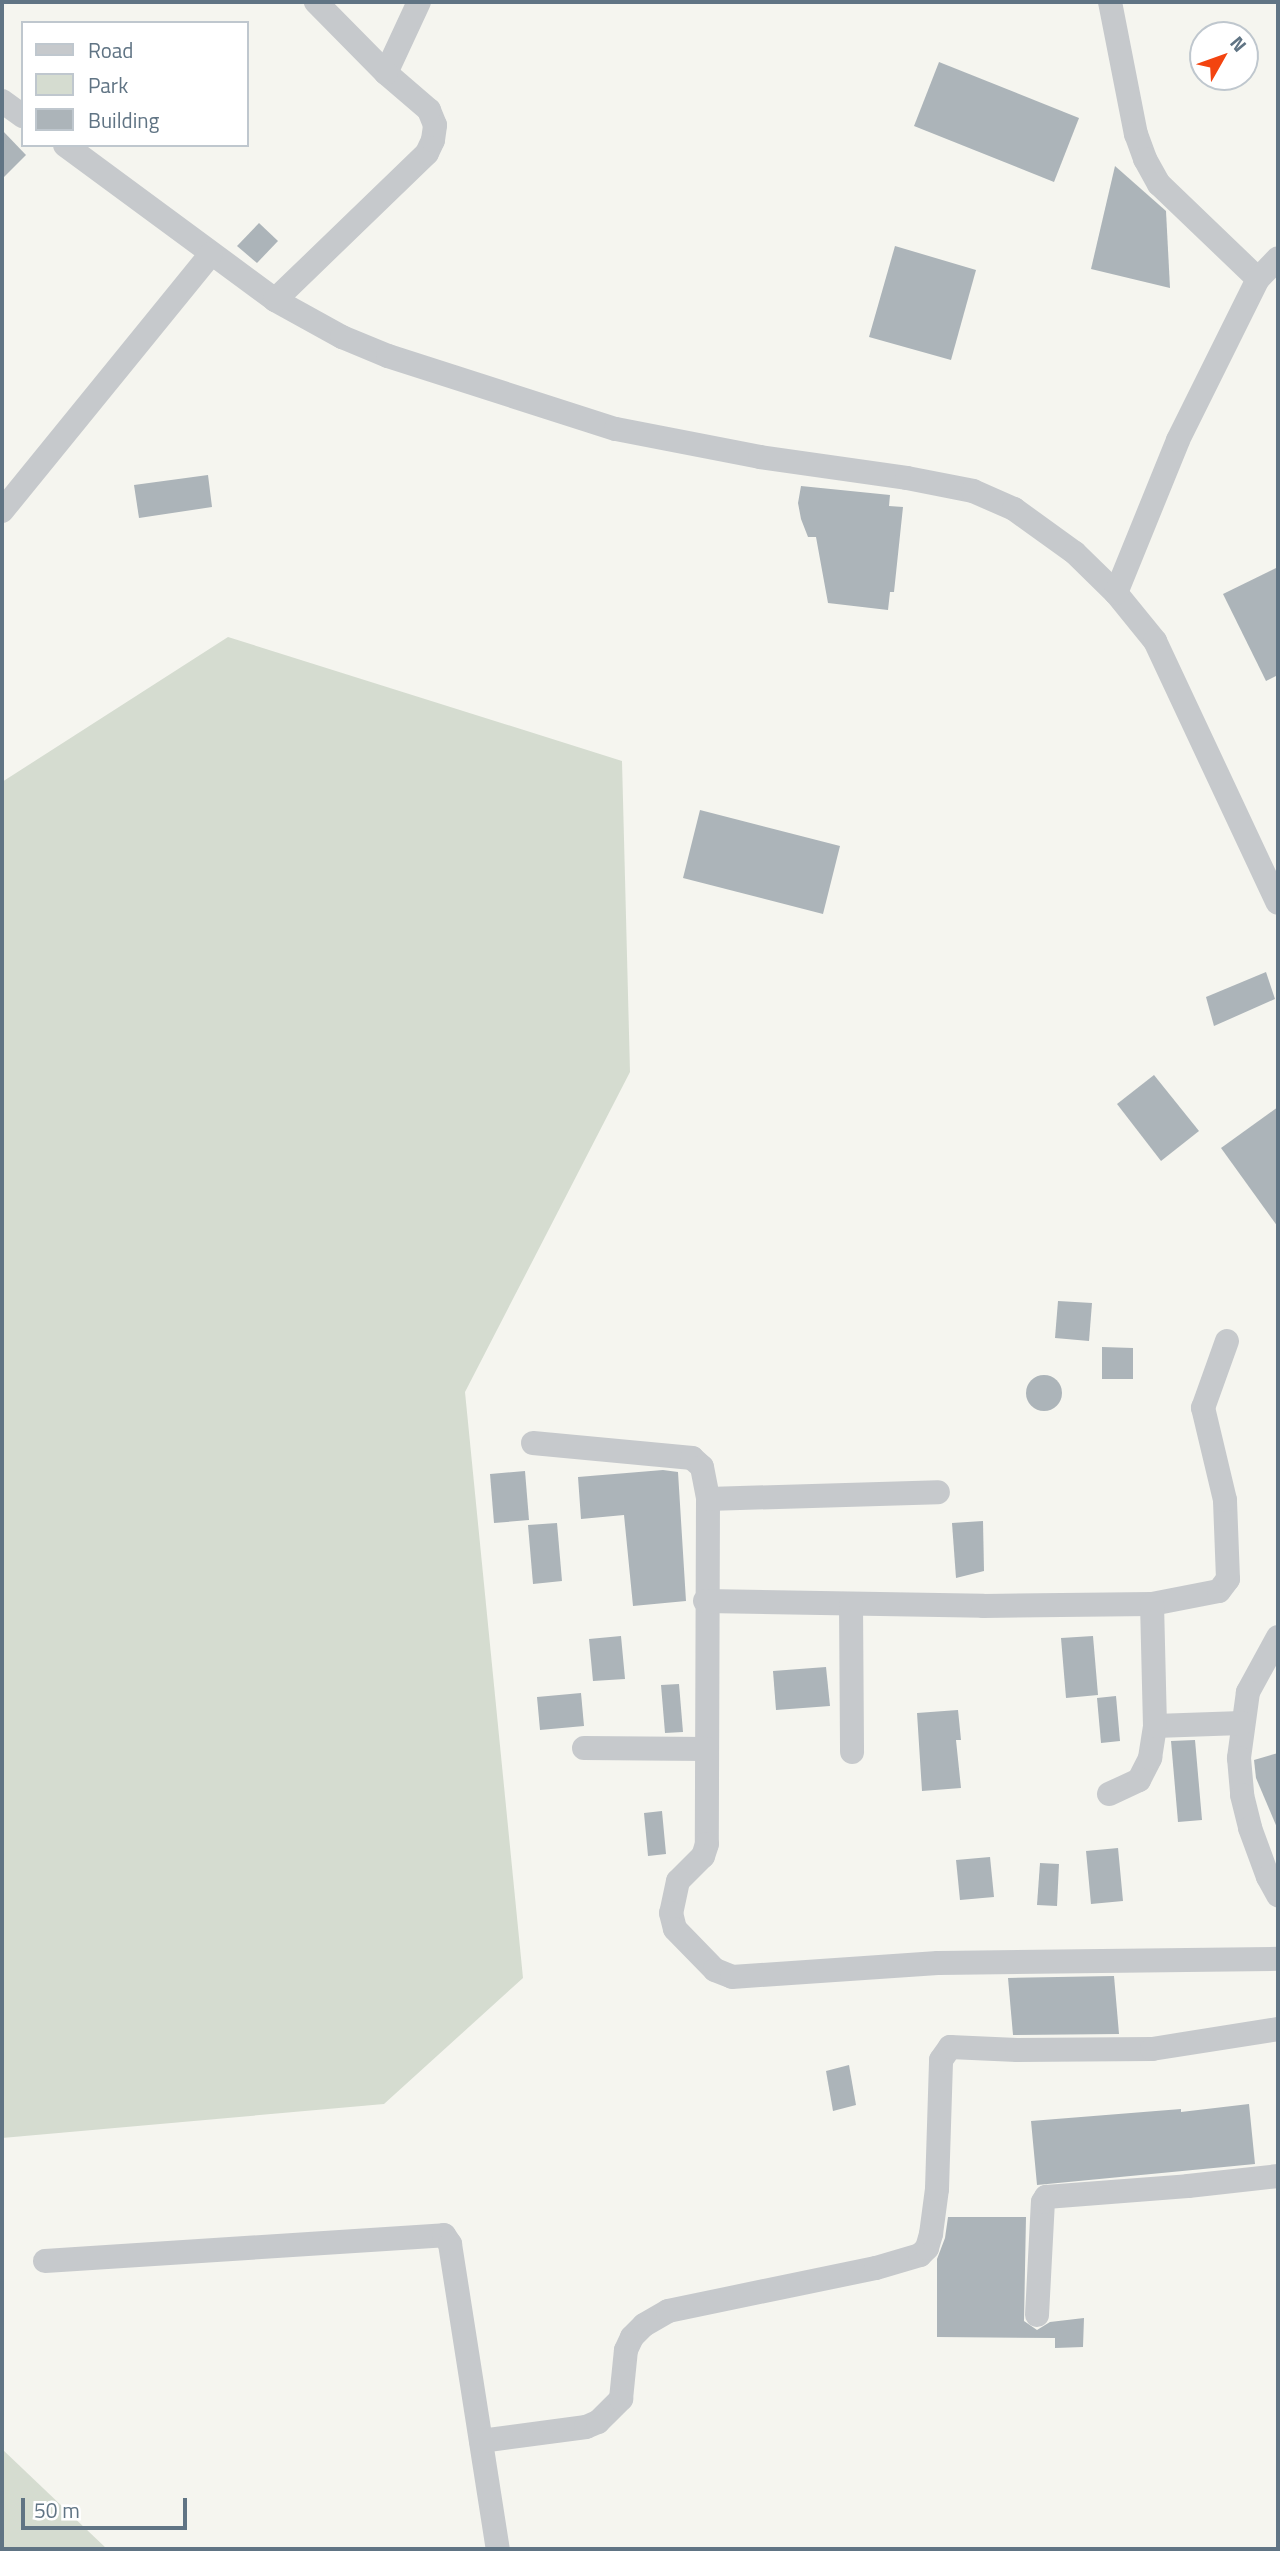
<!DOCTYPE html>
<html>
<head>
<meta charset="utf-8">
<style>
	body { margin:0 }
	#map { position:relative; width:1280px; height:2551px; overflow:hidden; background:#f5f5ef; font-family:"Titillium Web",sans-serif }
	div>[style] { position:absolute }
	.green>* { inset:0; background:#d5dcd0 }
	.building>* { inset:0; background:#acb4b9 }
	.round { border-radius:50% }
	.street>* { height:24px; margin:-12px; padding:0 12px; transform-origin:12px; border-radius:12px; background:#c6c9cc }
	span { translate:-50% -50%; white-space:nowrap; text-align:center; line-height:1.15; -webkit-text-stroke:7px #fff; paint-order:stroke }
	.frame { position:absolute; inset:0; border:4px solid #607484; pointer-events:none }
	.legend { position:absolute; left:21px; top:21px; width:228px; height:126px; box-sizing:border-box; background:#fff; border:2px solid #bfc7ce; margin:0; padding:9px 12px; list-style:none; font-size:21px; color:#607484 }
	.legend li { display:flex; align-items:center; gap:14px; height:35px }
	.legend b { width:35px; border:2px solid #bfc7ce }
	.north { position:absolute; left:1189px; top:21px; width:70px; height:70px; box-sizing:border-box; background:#fff; border:2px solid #bfc7ce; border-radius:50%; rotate:50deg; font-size:19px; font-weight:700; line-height:28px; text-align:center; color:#607484 }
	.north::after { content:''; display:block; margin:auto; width:24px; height:32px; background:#f34410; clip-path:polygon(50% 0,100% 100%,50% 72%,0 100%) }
	.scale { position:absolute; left:21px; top:2498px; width:166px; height:32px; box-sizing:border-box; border:4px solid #607484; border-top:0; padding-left:9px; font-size:21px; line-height:24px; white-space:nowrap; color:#607484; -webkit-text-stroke:5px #fff; paint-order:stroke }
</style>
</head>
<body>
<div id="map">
	<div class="green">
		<i style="clip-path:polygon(228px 637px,622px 761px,630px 1072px,465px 1392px,523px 1978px,384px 2104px,2px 2138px,2px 782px)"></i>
		<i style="clip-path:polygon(2px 2449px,107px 2549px,2px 2549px)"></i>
	</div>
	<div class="building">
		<i style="clip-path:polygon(939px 62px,1079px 118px,1054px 182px,914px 126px)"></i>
		<i style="clip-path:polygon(2px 130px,26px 155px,2px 179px)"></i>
		<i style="clip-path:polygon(1115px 166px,1166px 211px,1170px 288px,1091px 269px)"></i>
		<i style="clip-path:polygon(259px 223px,278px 241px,257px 263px,237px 246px)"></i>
		<i style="clip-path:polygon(895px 246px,976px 270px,951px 360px,869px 337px)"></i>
		<i style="clip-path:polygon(208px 475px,212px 507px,139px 518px,134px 485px)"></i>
		<i style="clip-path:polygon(801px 486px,890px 495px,889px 506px,903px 507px,894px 592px,890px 592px,888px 610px,828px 603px,816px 537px,808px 537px,801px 519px,798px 503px)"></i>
		<i style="clip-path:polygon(1278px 567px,1278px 675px,1266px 681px,1223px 594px)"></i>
		<i style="clip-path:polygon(700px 810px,840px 846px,823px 914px,683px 878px)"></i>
		<i style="clip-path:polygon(1266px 972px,1275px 999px,1214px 1026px,1206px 997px)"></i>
		<i style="clip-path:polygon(1154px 1075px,1199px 1131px,1161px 1161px,1117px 1104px)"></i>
		<i style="clip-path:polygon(1278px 1107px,1278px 1227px,1221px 1148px)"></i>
		<i style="clip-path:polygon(1058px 1301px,1092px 1303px,1089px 1341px,1055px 1338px)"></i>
		<i style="clip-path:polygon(1102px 1347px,1133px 1348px,1133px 1379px,1102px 1379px)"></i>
		<i class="round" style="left:1026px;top:1375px;width:36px;height:36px"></i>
		<i style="clip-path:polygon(663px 1470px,678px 1472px,686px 1601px,633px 1606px,624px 1515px,581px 1519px,578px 1477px)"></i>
		<i style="clip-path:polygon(525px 1471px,529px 1520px,494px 1523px,490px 1474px)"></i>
		<i style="clip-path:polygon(983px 1521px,984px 1571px,956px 1578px,952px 1523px)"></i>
		<i style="clip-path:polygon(557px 1523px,562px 1581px,533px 1584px,528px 1525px)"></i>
		<i style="clip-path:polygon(621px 1636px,625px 1679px,593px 1681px,589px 1639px)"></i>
		<i style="clip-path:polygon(1093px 1636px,1098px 1695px,1066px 1698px,1061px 1638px)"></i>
		<i style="clip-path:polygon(826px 1667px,830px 1706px,776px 1710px,773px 1671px)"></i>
		<i style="clip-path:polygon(679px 1684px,683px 1732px,665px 1733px,661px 1685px)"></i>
		<i style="clip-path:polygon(581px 1693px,584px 1726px,540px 1730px,537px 1697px)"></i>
		<i style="clip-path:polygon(1116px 1696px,1120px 1741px,1101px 1743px,1097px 1698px)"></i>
		<i style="clip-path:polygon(958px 1710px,961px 1740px,956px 1740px,961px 1788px,922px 1791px,917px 1713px)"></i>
		<i style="clip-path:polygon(1195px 1740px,1202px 1820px,1178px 1822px,1171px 1741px)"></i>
		<i style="clip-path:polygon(1278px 1753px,1278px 1830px,1256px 1778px,1254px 1760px)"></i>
		<i style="clip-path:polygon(662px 1811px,666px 1854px,648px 1856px,644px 1813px)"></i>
		<i style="clip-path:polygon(1118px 1848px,1123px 1901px,1091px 1904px,1086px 1851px)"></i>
		<i style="clip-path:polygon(990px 1857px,994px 1897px,960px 1900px,956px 1860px)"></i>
		<i style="clip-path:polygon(1040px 1863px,1059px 1864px,1057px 1906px,1037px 1905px)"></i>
		<i style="clip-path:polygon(1114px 1976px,1119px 2034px,1013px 2035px,1008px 1978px)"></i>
		<i style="clip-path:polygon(849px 2065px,856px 2105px,833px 2111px,826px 2071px)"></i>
		<i style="clip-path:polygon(1249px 2104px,1255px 2164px,1037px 2185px,1031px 2121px,1181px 2109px,1181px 2112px)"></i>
		<i style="clip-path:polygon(948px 2217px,1026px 2217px,1024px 2321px,1037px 2330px,1050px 2322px,1084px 2318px,1083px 2347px,1055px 2348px,1055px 2338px,937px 2337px,937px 2259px,945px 2238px)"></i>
	</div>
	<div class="street">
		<i style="left:1110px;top:2px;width:135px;rotate:78.9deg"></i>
		<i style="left:1136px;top:134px;width:27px;rotate:70deg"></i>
		<i style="left:1145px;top:159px;width:29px;rotate:61deg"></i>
		<i style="left:1159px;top:184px;width:137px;rotate:43.8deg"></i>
		<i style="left:386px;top:73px;width:78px;rotate:-65.1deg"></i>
		<i style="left:2px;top:101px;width:26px;rotate:36deg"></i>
		<i style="left:65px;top:145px;width:261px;rotate:36.4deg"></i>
		<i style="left:275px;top:300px;width:77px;rotate:28.9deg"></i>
		<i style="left:342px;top:337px;width:50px;rotate:22.4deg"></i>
		<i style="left:388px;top:356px;width:239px;rotate:17.8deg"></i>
		<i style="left:616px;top:429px;width:147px;rotate:11deg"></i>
		<i style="left:760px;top:457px;width:148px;rotate:8.1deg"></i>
		<i style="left:907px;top:478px;width:67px;rotate:11.1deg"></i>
		<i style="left:973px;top:491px;width:45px;rotate:23.7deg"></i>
		<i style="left:1014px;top:509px;width:75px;rotate:35.8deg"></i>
		<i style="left:1075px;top:553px;width:57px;rotate:44.3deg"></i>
		<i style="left:1116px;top:593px;width:62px;rotate:50.9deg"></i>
		<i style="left:1155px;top:641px;width:289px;rotate:64.9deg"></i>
		<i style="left:275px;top:300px;width:211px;rotate:-44deg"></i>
		<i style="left:427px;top:153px;width:14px;rotate:-65deg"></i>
		<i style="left:433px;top:140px;width:15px;rotate:-82deg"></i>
		<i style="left:435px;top:125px;width:16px;rotate:-112deg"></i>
		<i style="left:429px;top:110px;width:57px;rotate:-139.3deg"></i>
		<i style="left:386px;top:73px;width:100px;rotate:-134.6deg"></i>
		<i style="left:2px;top:511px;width:331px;rotate:-50.9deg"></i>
		<i style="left:1116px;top:593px;width:165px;rotate:-67.9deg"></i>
		<i style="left:1178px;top:440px;width:180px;rotate:-63.6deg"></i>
		<i style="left:1258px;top:279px;width:29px;rotate:-46deg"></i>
		<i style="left:533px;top:1443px;width:160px;rotate:5.4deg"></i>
		<i style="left:692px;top:1458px;width:13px;rotate:42deg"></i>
		<i style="left:702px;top:1467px;width:33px;rotate:79deg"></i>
		<i style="left:708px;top:1499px;width:345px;rotate:90.2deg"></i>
		<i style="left:707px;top:1844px;width:13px;rotate:108deg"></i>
		<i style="left:703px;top:1856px;width:35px;rotate:135deg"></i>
		<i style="left:678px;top:1881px;width:33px;rotate:102deg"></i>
		<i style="left:671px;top:1913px;width:16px;rotate:76deg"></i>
		<i style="left:675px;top:1929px;width:57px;rotate:45.7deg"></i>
		<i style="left:715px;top:1970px;width:18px;rotate:22deg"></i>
		<i style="left:732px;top:1977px;width:206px;rotate:-3.9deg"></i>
		<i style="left:938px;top:1963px;width:340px;rotate:-0.7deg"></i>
		<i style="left:708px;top:1499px;width:230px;rotate:-1.7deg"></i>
		<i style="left:705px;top:1601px;width:278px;rotate:1deg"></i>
		<i style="left:983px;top:1606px;width:169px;rotate:-0.7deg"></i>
		<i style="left:1152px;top:1604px;width:68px;rotate:-11deg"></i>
		<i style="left:1219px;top:1591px;width:15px;rotate:-53deg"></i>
		<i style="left:1228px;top:1579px;width:79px;rotate:-92.2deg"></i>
		<i style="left:1225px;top:1500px;width:95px;rotate:-103.4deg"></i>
		<i style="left:1203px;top:1408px;width:71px;rotate:-70.3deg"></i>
		<i style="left:851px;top:1604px;width:148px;rotate:89.6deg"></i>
		<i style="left:1278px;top:1637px;width:63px;rotate:118.6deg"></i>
		<i style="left:1248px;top:1692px;width:67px;rotate:97.8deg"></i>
		<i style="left:1239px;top:1758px;width:37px;rotate:85deg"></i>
		<i style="left:1242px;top:1795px;width:34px;rotate:76deg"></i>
		<i style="left:1250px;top:1828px;width:52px;rotate:69.8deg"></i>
		<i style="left:1268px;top:1877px;width:21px;rotate:61deg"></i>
		<i style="left:1155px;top:1726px;width:87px;rotate:-2deg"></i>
		<i style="left:584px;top:1748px;width:123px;rotate:0.5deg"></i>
		<i style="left:1109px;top:1794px;width:33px;rotate:-25deg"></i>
		<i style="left:1139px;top:1780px;width:25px;rotate:-63deg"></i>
		<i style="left:1150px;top:1758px;width:32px;rotate:-81deg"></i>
		<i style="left:1155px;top:1726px;width:122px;rotate:-91.4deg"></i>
		<i style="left:45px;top:2261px;width:400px;rotate:-3.7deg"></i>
		<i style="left:444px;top:2235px;width:11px;rotate:56deg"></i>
		<i style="left:450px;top:2244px;width:309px;rotate:81.1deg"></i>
		<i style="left:1037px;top:2315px;width:113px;rotate:-87deg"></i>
		<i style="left:1043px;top:2202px;width:6px;rotate:-59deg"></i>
		<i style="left:1046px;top:2197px;width:142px;rotate:-4.4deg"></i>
		<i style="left:1188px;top:2186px;width:91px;rotate:-6.3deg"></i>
		<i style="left:481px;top:2441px;width:106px;rotate:-7.6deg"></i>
		<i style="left:586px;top:2427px;width:13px;rotate:-23deg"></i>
		<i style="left:598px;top:2422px;width:33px;rotate:-45deg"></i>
		<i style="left:621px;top:2399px;width:49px;rotate:-84.2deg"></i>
		<i style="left:626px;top:2350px;width:14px;rotate:-65deg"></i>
		<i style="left:632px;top:2337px;width:17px;rotate:-45deg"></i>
		<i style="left:644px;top:2325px;width:28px;rotate:-30deg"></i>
		<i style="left:668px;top:2311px;width:212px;rotate:-11.7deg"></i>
		<i style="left:876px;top:2268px;width:46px;rotate:-16.5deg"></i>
		<i style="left:920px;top:2255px;width:10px;rotate:-45deg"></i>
		<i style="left:927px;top:2248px;width:15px;rotate:-74deg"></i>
		<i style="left:931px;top:2234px;width:45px;rotate:-82.4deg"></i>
		<i style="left:937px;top:2189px;width:129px;rotate:-88.2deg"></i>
		<i style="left:941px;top:2060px;width:16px;rotate:-55deg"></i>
		<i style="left:950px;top:2047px;width:67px;rotate:2.6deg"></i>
		<i style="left:1017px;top:2050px;width:135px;rotate:-0.4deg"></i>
		<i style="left:1152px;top:2049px;width:128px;rotate:-9deg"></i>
	</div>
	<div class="frame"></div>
	<ul class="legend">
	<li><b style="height:9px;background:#c6c9cc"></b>Road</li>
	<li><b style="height:19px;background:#d5dcd0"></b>Park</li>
	<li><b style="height:19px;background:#acb4b9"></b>Building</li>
	</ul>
	<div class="north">N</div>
	<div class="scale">50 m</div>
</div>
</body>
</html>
